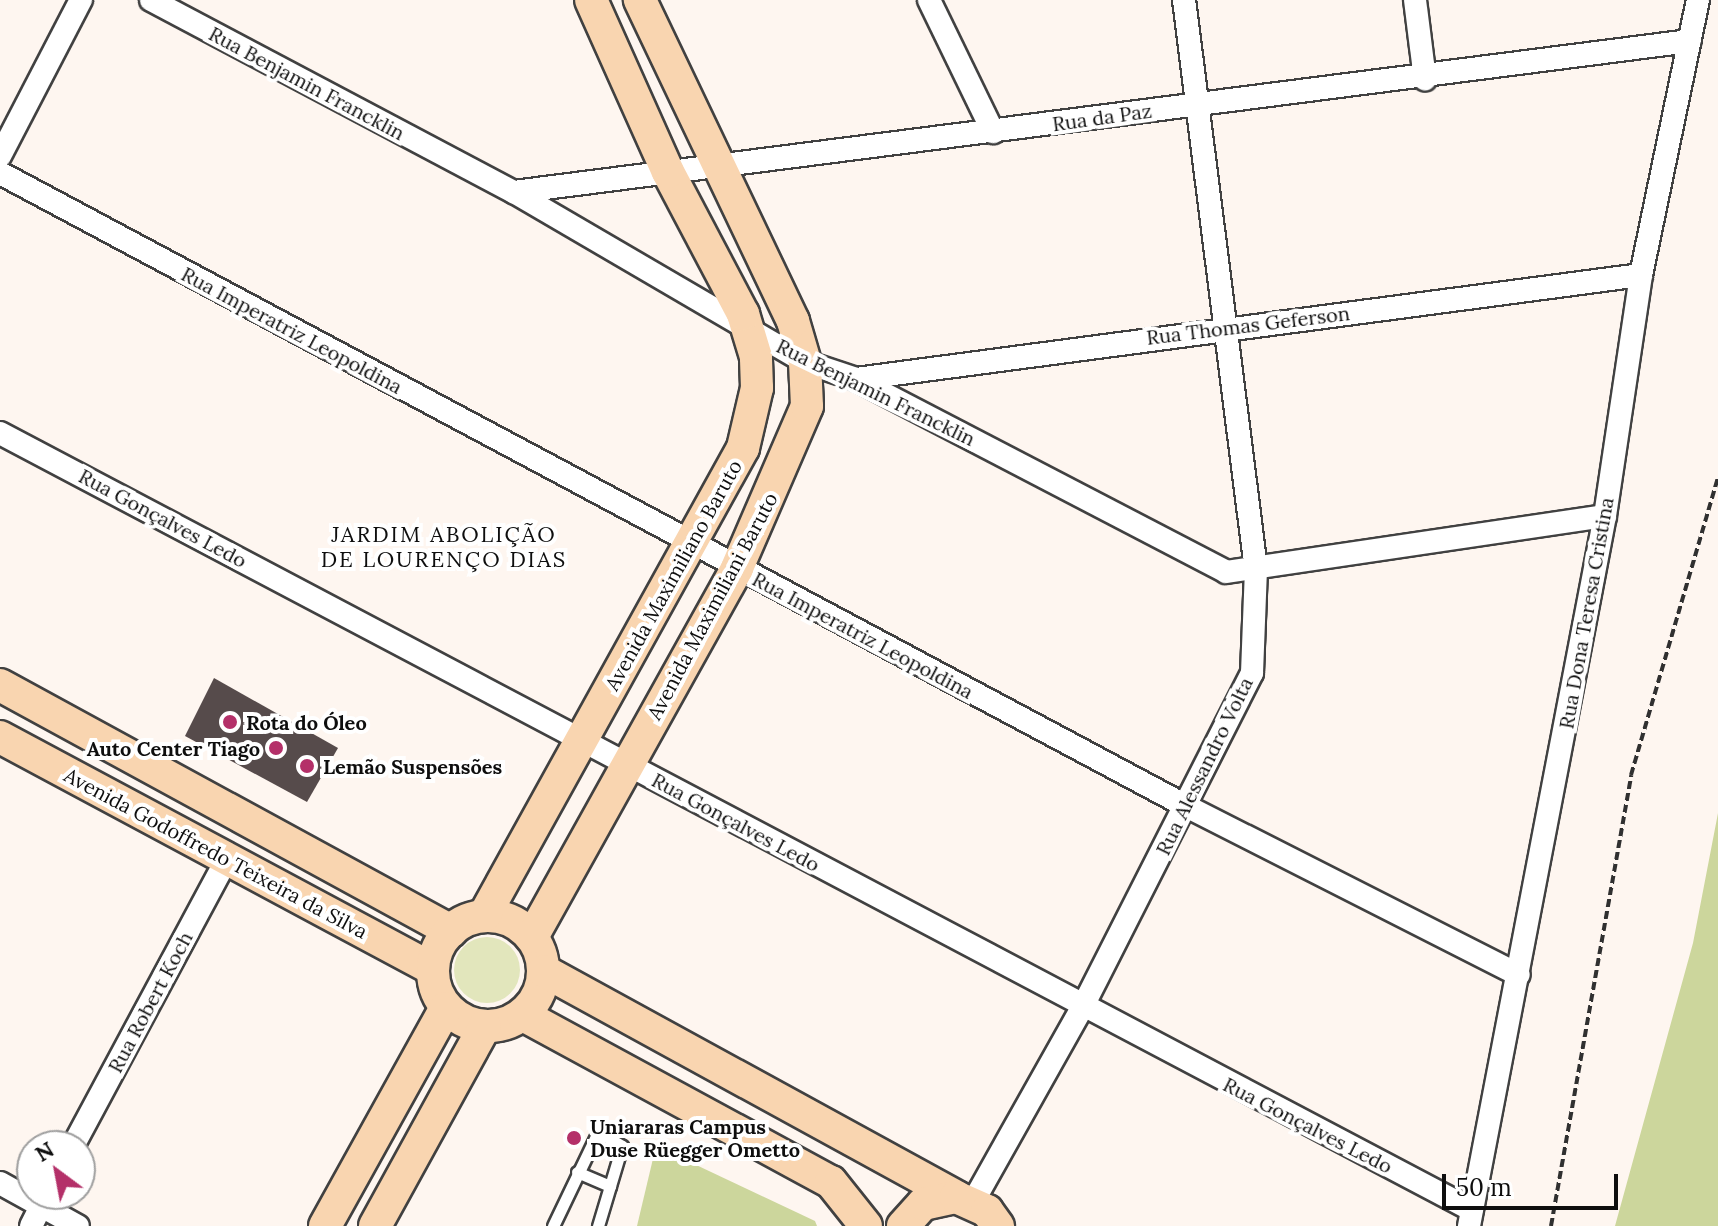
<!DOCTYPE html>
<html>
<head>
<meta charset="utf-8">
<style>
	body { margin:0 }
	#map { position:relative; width:1718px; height:1226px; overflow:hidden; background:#fef6f0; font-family:Lora,serif }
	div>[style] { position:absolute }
	.green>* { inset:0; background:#e2e6bc }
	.round { border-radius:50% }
	.forest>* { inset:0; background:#ccd69c }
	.building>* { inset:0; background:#564b4b }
	.path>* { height:4px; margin-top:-2px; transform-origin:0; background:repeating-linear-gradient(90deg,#303030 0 8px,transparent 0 12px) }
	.roads { filter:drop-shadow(2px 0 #414141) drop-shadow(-2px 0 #414141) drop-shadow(0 2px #414141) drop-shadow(0 -2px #414141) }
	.lane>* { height:11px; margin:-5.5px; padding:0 5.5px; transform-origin:5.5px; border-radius:5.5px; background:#fff }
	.street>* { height:22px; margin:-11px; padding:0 11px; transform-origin:11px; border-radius:11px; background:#fff }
	.secondary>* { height:32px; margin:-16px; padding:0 16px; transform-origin:16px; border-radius:16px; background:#f9d5b0 }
	.secondary>.ring { margin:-16px; padding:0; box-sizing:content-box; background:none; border:32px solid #f9d5b0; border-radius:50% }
	.dots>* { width:22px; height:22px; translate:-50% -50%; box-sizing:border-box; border:4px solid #fff; border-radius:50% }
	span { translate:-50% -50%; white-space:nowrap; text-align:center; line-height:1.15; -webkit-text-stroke:8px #fff; paint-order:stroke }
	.street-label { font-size:20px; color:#0e0e0e }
	.poi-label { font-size:20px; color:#0e0e0e; font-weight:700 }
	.left { translate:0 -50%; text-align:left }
	.right { translate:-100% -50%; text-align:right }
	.neighbourhood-label { font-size:22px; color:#0e0e0e; letter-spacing:2px }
	.north { position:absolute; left:16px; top:1130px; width:80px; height:80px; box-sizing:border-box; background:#fff; border:2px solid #9f9f9f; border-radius:50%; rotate:328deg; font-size:22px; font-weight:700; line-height:32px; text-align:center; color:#0e0e0e }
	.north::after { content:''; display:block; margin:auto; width:28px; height:36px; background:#b43069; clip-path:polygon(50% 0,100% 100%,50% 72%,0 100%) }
	.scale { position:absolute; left:1442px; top:1174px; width:176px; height:36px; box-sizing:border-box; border:4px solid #0e0e0e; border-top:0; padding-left:10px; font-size:24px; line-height:28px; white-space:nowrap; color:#0e0e0e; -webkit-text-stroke:6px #fff; paint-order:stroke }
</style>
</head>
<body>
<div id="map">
	<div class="green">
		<i class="round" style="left:454px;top:937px;width:66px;height:66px"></i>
	</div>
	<div class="forest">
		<i style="clip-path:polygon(1718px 813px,1718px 1226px,1615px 1226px,1693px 943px)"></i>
		<i style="clip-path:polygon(656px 1146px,815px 1221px,817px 1226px,637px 1226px)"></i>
	</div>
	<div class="building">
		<i style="clip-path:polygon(214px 678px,338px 748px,307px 802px,185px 736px)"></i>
	</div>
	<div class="path">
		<i style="left:1551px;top:1226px;width:458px;rotate:-79.9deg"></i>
		<i style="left:1631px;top:775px;width:309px;rotate:-73.7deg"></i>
	</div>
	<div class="roads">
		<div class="lane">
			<i style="left:577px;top:1172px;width:36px;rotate:23deg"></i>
			<i style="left:553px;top:1226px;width:104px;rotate:-64.4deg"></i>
			<i style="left:598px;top:1132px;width:28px;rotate:30deg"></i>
			<i style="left:622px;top:1146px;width:84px;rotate:106.7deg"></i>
		</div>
		<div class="street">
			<i style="left:151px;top:0;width:411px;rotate:27.9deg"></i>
			<i style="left:514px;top:192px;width:337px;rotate:30.3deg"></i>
			<i style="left:805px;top:362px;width:54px;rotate:18.4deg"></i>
			<i style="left:856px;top:379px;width:417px;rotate:27.5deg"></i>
			<i style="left:1226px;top:572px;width:383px;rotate:-8.4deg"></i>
			<i style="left:929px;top:0;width:147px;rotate:64.1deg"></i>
			<i style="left:1415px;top:0;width:80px;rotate:82.8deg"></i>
			<i style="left:0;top:156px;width:176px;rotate:-62.6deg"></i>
			<i style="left:0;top:173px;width:1344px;rotate:28.09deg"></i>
			<i style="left:1186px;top:806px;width:373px;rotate:26.9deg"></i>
			<i style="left:514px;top:192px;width:1185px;rotate:-7.32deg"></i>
			<i style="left:856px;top:379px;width:792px;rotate:-7.55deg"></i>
			<i style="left:0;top:433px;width:1664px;rotate:27.83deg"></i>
			<i style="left:73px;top:1146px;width:326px;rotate:-61.8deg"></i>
			<i style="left:0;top:1183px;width:89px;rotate:28.9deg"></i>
			<i style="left:973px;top:1202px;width:223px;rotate:-60.7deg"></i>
			<i style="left:1082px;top:1008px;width:376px;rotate:-63.1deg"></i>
			<i style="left:1252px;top:673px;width:104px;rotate:-87.8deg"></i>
			<i style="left:1256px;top:569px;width:574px;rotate:-97.21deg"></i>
			<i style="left:31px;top:1226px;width:35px;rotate:-63deg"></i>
			<i style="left:1469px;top:1226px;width:723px;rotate:-79.16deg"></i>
			<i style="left:1605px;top:516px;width:244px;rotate:-81.5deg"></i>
			<i style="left:1641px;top:275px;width:281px;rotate:-78.3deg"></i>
		</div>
		<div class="secondary">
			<i style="left:0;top:685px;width:514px;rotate:28.61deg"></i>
			<i style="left:0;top:737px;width:491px;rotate:28.2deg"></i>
			<i class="ring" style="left:433px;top:916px;width:78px;height:78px"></i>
			<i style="left:484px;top:916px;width:535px;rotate:-61.04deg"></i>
			<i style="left:743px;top:448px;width:62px;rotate:-76.9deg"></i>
			<i style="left:757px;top:388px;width:31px;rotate:-92deg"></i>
			<i style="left:756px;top:357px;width:45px;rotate:-106.8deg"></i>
			<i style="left:743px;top:314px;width:161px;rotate:-117.8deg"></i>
			<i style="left:668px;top:172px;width:188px;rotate:-114.1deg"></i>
			<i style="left:532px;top:937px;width:422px;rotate:-60.9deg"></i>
			<i style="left:737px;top:568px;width:176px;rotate:-66.6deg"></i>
			<i style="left:807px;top:406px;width:44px;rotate:-92.6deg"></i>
			<i style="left:805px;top:362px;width:43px;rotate:-106.3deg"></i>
			<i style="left:793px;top:321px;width:356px;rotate:-115.5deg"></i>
			<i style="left:544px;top:971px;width:470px;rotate:28.7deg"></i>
			<i style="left:523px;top:1015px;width:350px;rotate:28.5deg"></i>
			<i style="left:831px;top:1182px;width:56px;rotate:51.5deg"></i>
			<i style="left:325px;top:1226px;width:249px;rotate:-61deg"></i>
			<i style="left:375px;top:1226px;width:228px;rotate:-61.2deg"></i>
			<i style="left:903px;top:1226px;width:30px;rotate:-48deg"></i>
			<i style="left:923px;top:1204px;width:34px;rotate:-12deg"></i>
			<i style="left:956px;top:1197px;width:34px;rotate:24deg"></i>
			<i style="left:987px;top:1211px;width:19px;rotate:54deg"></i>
		</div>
	</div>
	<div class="dots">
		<i style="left:230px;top:722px;background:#b43069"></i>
		<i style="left:276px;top:748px;background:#b43069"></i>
		<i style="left:307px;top:766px;background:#b43069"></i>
		<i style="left:574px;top:1138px;background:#b43069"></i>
	</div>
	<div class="street-label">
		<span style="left:307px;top:83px;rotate:28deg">Rua Benjamin Francklin</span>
		<span style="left:1102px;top:117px;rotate:-8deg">Rua da Paz</span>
		<span style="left:1248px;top:325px;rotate:-7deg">Rua Thomas Geferson</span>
		<span style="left:292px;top:330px;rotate:28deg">Rua Imperatriz Leopoldina</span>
		<span style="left:876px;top:392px;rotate:26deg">Rua Benjamin Francklin</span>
		<span style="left:163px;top:518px;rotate:28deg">Rua Gonçalves Ledo</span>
		<span style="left:673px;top:575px;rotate:-61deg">Avenida Maximiliano Baruto</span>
		<span style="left:712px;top:606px;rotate:-62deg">Avenida Maximiliani Baruto</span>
		<span style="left:1586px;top:613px;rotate:-80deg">Rua Dona Teresa Cristina</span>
		<span style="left:863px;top:635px;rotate:28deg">Rua Imperatriz Leopoldina</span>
		<span style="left:1204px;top:766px;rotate:-64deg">Rua Alessandro Volta</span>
		<span style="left:736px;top:822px;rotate:28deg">Rua Gonçalves Ledo</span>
		<span style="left:216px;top:853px;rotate:28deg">Avenida Godoffredo Teixeira da Silva</span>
		<span style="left:150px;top:1002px;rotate:-62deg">Rua Robert Koch</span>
		<span style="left:1308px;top:1125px;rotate:27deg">Rua Gonçalves Ledo</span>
	</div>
	<div class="poi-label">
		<span class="left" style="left:246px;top:722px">Rota do Óleo</span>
		<span class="right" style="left:260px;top:748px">Auto Center Tiago</span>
		<span class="left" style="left:323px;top:766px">Lemão Suspensões</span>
		<span class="left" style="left:590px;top:1138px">Uniararas Campus<br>Duse Rüegger Ometto</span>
	</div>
	<div class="neighbourhood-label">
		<span style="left:444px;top:547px">JARDIM ABOLIÇÃO<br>DE LOURENÇO DIAS</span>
	</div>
	<div class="north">N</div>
	<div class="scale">50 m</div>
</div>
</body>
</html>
